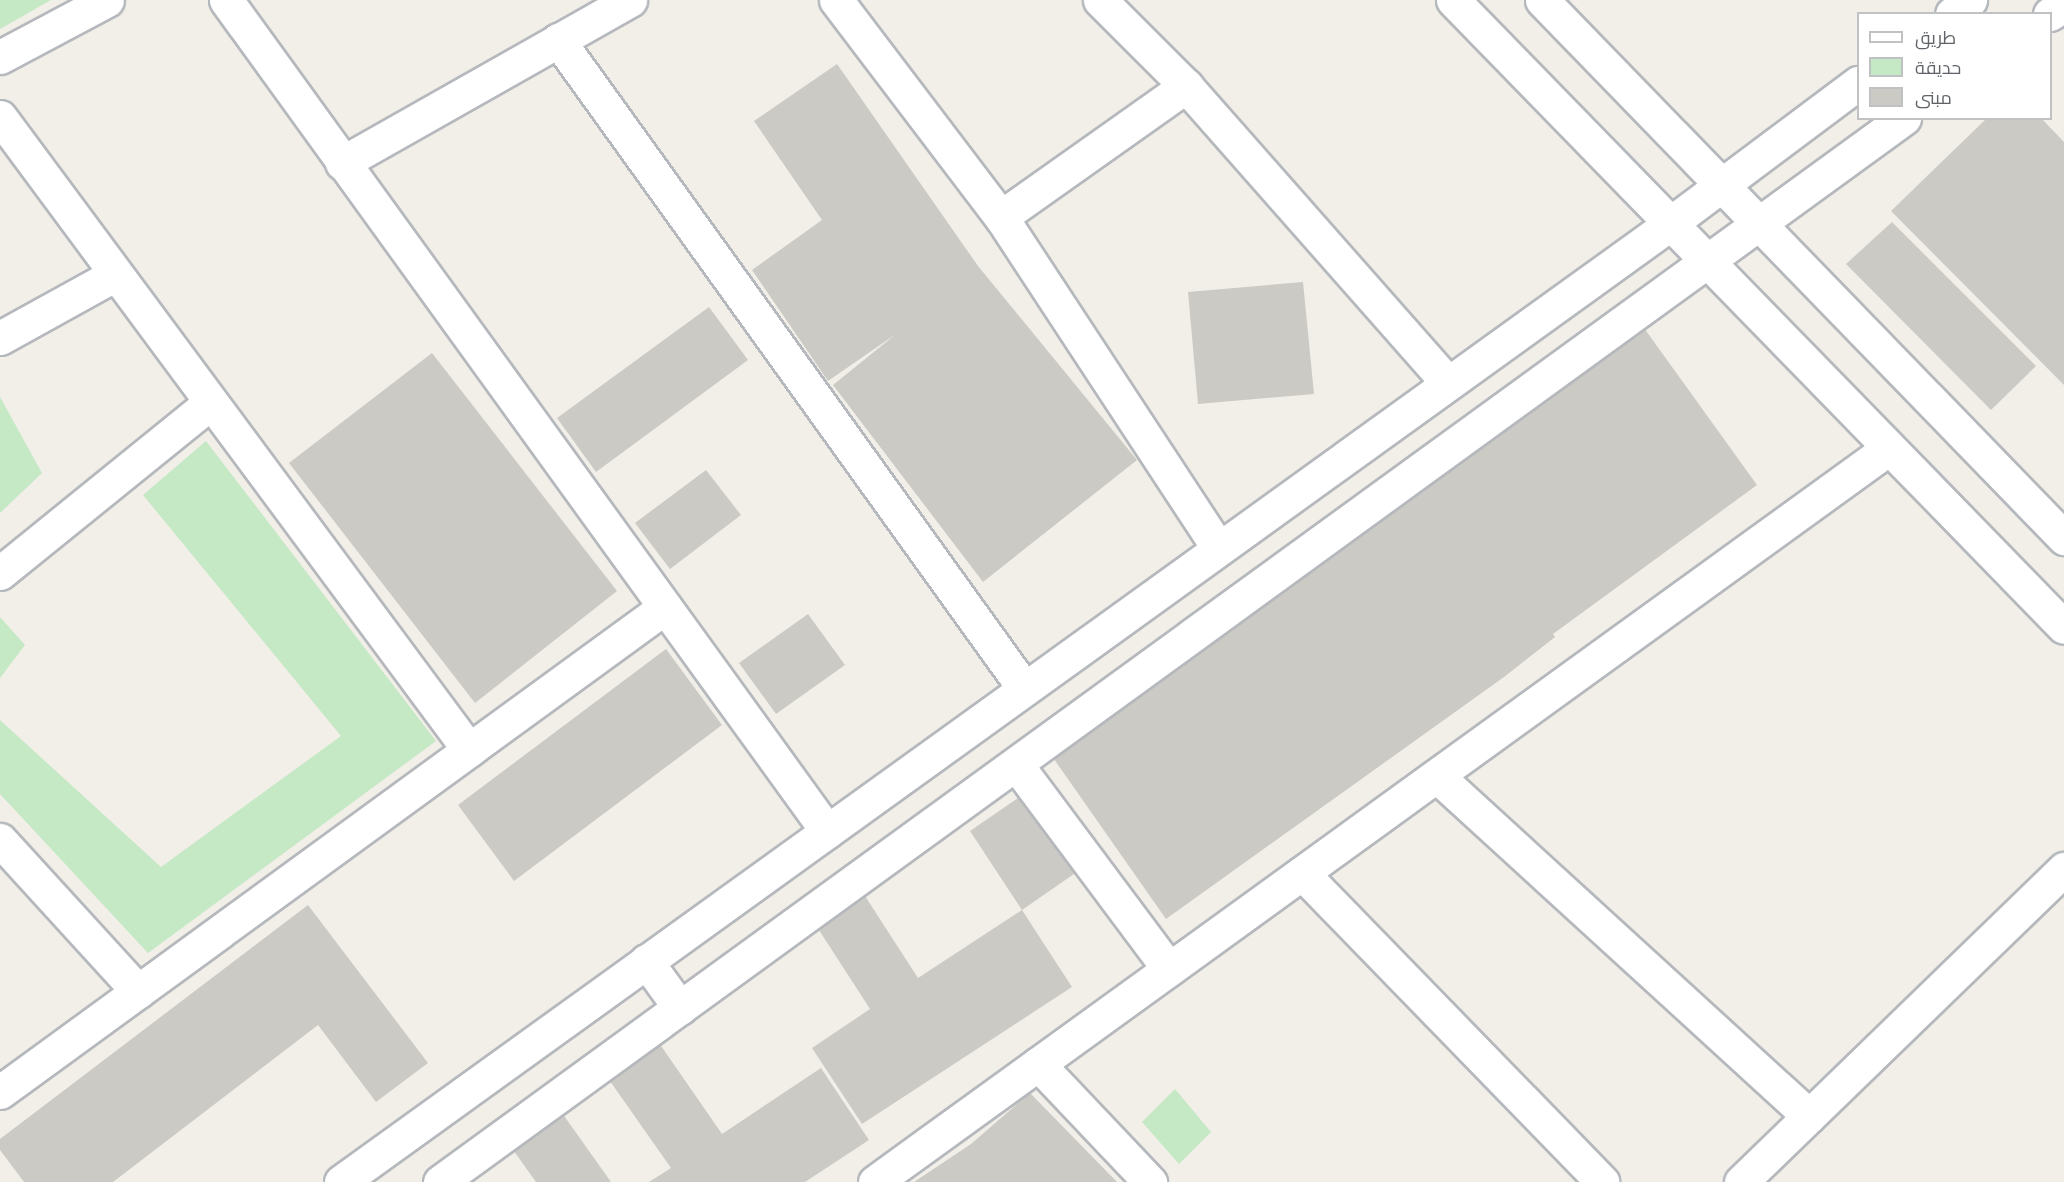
<!DOCTYPE html>
<html>
<head>
<meta charset="utf-8">
<style>
	body { margin:0 }
	#map { position:relative; width:2064px; height:1182px; overflow:hidden; background:#f1efe8; font-family:"PT Sans Narrow",Cairo,sans-serif }
	div>[style] { position:absolute }
	.green>* { inset:0; background:#c5e8c5 }
	.building>* { inset:0; background:#cccac5 }
	.roads { filter:drop-shadow(2px 0 #b5b8bc) drop-shadow(-2px 0 #b5b8bc) drop-shadow(0 2px #b5b8bc) drop-shadow(0 -2px #b5b8bc) }
	.minor>* { height:33px; margin:-16.5px; padding:0 16.5px; transform-origin:16.5px; border-radius:16.5px; background:#fff }
	span { translate:-50% -50%; white-space:nowrap; text-align:center; line-height:1.15; -webkit-text-stroke:4.5px #fff; paint-order:stroke }
	.legend { position:absolute; left:1857px; top:12px; width:195px; height:108px; box-sizing:border-box; background:#fff; border:2px solid #bfc1c3; margin:0; padding:8px 10px; list-style:none; font-size:18px; color:#5f6368 }
	.legend li { display:flex; align-items:center; gap:12px; height:30px }
	.legend b { width:30px; border:2px solid #bfc1c3 }
</style>
</head>
<body>
<div id="map">
	<div class="green">
		<i style="clip-path:polygon(0 0,51px 0,0 29px)"></i>
		<i style="clip-path:polygon(0 397px,42px 473px,0 513px)"></i>
		<i style="clip-path:polygon(206px 441px,436px 741px,148px 953px,0 794px,0 720px,161px 867px,341px 736px,143px 495px)"></i>
		<i style="clip-path:polygon(0 617px,25px 645px,0 678px)"></i>
		<i style="clip-path:polygon(1175px 1089px,1211px 1132px,1179px 1164px,1142px 1122px)"></i>
	</div>
	<div class="building">
		<i style="clip-path:polygon(837px 64px,978px 266px,1137px 460px,983px 582px,833px 385px,896px 334px,828px 381px,752px 270px,822px 220px,754px 121px)"></i>
		<i style="clip-path:polygon(1987px 118px,2041px 118px,2064px 142px,2064px 385px,1891px 211px)"></i>
		<i style="clip-path:polygon(1892px 222px,2036px 366px,1991px 410px,1846px 264px)"></i>
		<i style="clip-path:polygon(1303px 282px,1314px 394px,1198px 404px,1188px 292px)"></i>
		<i style="clip-path:polygon(709px 307px,748px 360px,596px 472px,557px 418px)"></i>
		<i style="clip-path:polygon(1639px 321px,1757px 485px,1553px 634px,1555px 637px,1504px 677px,1166px 919px,1049px 752px)"></i>
		<i style="clip-path:polygon(432px 353px,617px 591px,475px 703px,289px 463px)"></i>
		<i style="clip-path:polygon(706px 470px,741px 515px,670px 569px,635px 523px)"></i>
		<i style="clip-path:polygon(808px 614px,845px 665px,776px 714px,739px 663px)"></i>
		<i style="clip-path:polygon(666px 649px,722px 725px,514px 881px,458px 805px)"></i>
		<i style="clip-path:polygon(1028px 791px,1084px 867px,1022px 910px,1072px 987px,862px 1124px,812px 1048px,870px 1009px,817px 927px,865px 896px,918px 978px,1022px 910px,970px 831px)"></i>
		<i style="clip-path:polygon(308px 905px,428px 1063px,376px 1102px,318px 1025px,113px 1182px,24px 1182px,0 1150px,0 1139px)"></i>
		<i style="clip-path:polygon(657px 1040px,722px 1134px,821px 1068px,869px 1140px,805px 1182px,649px 1182px,671px 1168px,605px 1074px)"></i>
		<i style="clip-path:polygon(1030px 1093px,1117px 1182px,914px 1182px,971px 1144px)"></i>
		<i style="clip-path:polygon(562px 1113px,611px 1182px,536px 1182px,511px 1147px)"></i>
	</div>
	<div class="roads">
		<div class="minor">
			<i style="left:226px;top:0;width:1026px;rotate:54.12deg"></i>
			<i style="left:836px;top:0;width:273px;rotate:52.8deg"></i>
			<i style="left:1001px;top:217px;width:395px;rotate:56.7deg"></i>
			<i style="left:1100px;top:0;width:122px;rotate:45deg"></i>
			<i style="left:1186px;top:86px;width:395px;rotate:48.6deg"></i>
			<i style="left:1453px;top:0;width:875px;rotate:45.74deg"></i>
			<i style="left:1542px;top:0;width:750px;rotate:45.86deg"></i>
			<i style="left:1952px;top:14px;width:23px;rotate:-38deg"></i>
			<i style="left:2050px;top:14px;width:17px;rotate:-33deg"></i>
			<i style="left:558px;top:40px;width:798px;rotate:54.28deg"></i>
			<i style="left:0;top:57px;width:121px;rotate:-28deg"></i>
			<i style="left:0;top:117px;width:788px;rotate:53.46deg"></i>
			<i style="left:342px;top:163px;width:331px;rotate:-29.5deg"></i>
			<i style="left:1001px;top:217px;width:227px;rotate:-35.3deg"></i>
			<i style="left:0;top:338px;width:130px;rotate:-28.9deg"></i>
			<i style="left:0;top:573px;width:270px;rotate:-39deg"></i>
			<i style="left:1016px;top:764px;width:256px;rotate:53.3deg"></i>
			<i style="left:1437px;top:776px;width:504px;rotate:42.43deg"></i>
			<i style="left:0;top:840px;width:205px;rotate:47.6deg"></i>
			<i style="left:1302px;top:873px;width:431px;rotate:45.8deg"></i>
			<i style="left:646px;top:961px;width:58px;rotate:54.1deg"></i>
			<i style="left:1038px;top:1064px;width:163px;rotate:46.5deg"></i>
			<i style="left:0;top:1092px;width:823px;rotate:-36.1deg"></i>
			<i style="left:341px;top:1182px;width:1640px;rotate:-35.79deg"></i>
			<i style="left:1671px;top:223px;width:234px;rotate:-36.8deg"></i>
			<i style="left:440px;top:1182px;width:1810px;rotate:-36.01deg"></i>
			<i style="left:875px;top:1182px;width:1252px;rotate:-35.9deg"></i>
			<i style="left:1741px;top:1182px;width:450px;rotate:-44.1deg"></i>
		</div>
	</div>
	<ul class="legend">
	<li><b style="height:8px;background:#fff"></b>طريق</li>
	<li><b style="height:16px;background:#c5e8c5"></b>حديقة</li>
	<li><b style="height:16px;background:#cccac5"></b>مبنى</li>
	</ul>
</div>
</body>
</html>
